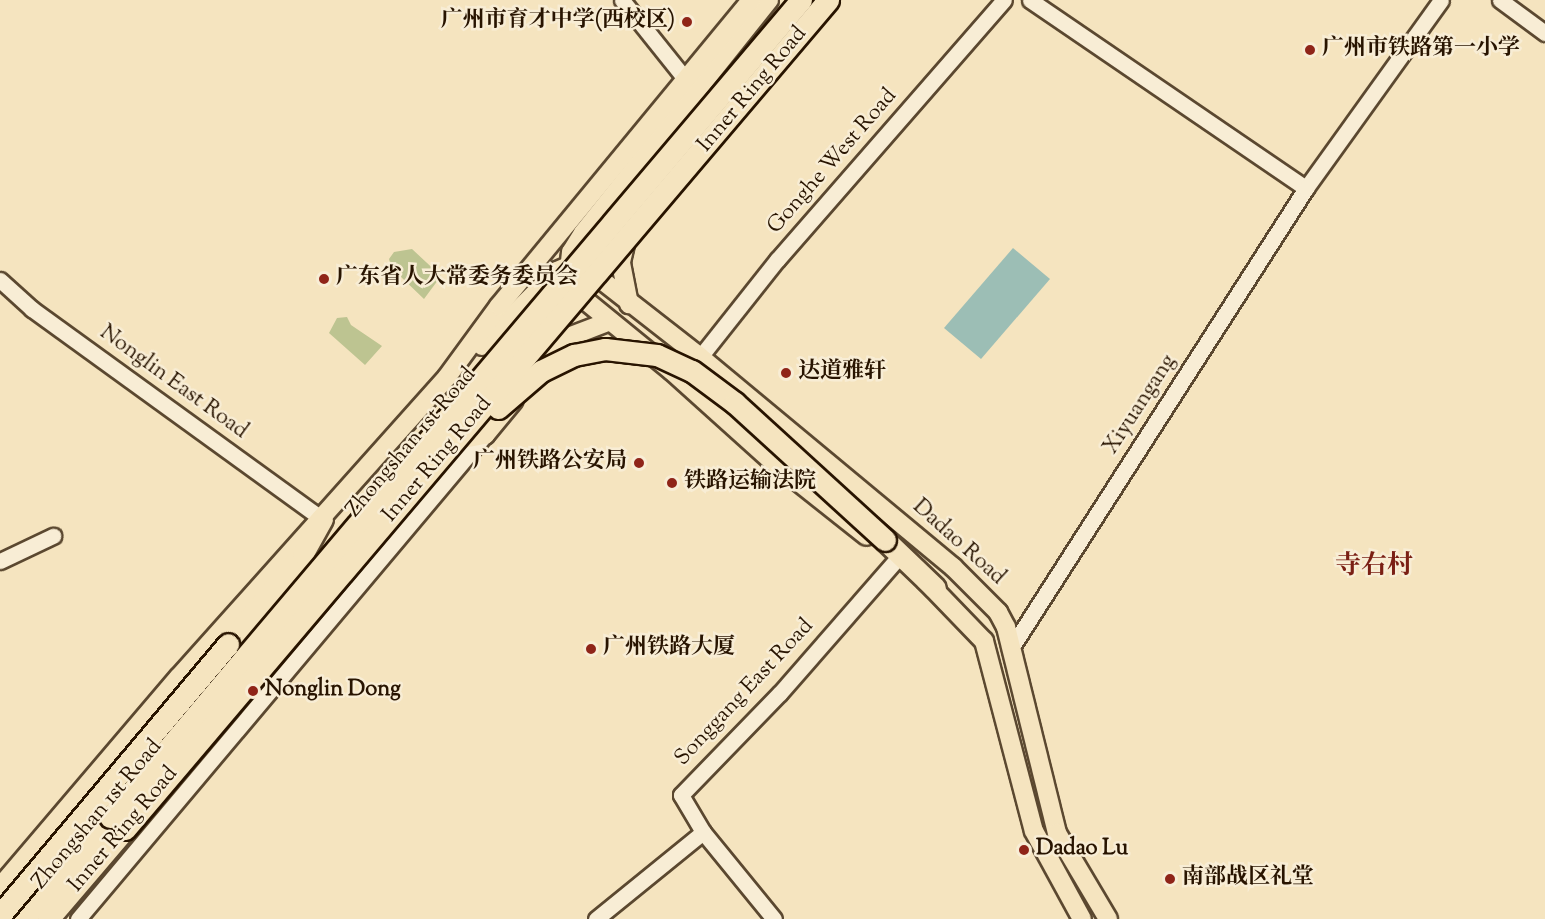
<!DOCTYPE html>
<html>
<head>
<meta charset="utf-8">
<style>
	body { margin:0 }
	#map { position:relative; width:1545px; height:919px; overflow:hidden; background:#f5e4bf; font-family:"Sorts Mill Goudy","Noto Serif SC",serif }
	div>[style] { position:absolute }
	.green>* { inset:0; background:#bdc491 }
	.water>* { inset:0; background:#9cbeb5 }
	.roads { filter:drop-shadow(2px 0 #5b4830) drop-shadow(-2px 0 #5b4830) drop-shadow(0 2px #5b4830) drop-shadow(0 -2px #5b4830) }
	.minor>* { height:15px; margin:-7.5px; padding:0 7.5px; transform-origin:7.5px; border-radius:7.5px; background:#f8edd5 }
	.major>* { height:18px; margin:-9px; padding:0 9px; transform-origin:9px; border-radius:9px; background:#f5e4bf }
	.highway>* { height:21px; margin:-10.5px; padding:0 10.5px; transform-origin:10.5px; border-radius:10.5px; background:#f5e4bf }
	.bridges { filter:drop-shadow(2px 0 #281400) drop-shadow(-2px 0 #281400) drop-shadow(0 2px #281400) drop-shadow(0 -2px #281400) }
	.highway-bridge>* { height:21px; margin:-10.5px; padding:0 10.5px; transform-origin:10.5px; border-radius:10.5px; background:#f5e4bf }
	.dots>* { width:16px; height:16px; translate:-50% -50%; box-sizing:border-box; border:3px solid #f8edd5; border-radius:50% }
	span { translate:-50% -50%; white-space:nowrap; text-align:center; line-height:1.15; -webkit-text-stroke:5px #f8edd5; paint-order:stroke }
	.poi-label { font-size:22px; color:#281400; font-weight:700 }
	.right { translate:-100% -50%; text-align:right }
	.left { translate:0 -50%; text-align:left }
	.street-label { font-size:22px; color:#281400 }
	.quarter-label { font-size:26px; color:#7a1f14; font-weight:700 }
</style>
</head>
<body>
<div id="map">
	<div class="green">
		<i style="clip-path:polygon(412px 249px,441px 276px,424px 299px,400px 276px,399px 269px,396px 272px,391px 266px,389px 259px,394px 252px)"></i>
		<i style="clip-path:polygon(347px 317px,351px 325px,382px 346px,365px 365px,329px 333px,337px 318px)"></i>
	</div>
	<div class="water">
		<i style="clip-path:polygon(1013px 248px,1050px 279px,981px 359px,944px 328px)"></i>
	</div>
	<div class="roads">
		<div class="minor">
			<i style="left:622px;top:0;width:102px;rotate:51.3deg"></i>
			<i style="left:1030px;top:0;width:334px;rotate:34.3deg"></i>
			<i style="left:1500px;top:0;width:56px;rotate:36.3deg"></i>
			<i style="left:0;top:280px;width:43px;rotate:42.2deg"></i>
			<i style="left:32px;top:309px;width:358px;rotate:35.9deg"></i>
			<i style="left:700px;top:357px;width:124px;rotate:-51.6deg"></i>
			<i style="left:777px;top:260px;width:345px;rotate:-48.9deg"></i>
			<i style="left:0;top:561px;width:59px;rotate:-25.3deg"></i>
			<i style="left:1013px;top:645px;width:543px;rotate:-57.33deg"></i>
			<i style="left:1306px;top:188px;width:231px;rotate:-54.3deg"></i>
			<i style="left:78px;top:919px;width:632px;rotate:-49.94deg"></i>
			<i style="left:596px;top:919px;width:138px;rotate:-39.1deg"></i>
			<i style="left:774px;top:919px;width:112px;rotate:-129.2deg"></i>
			<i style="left:703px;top:832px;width:43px;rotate:-120.7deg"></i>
			<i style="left:681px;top:795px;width:142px;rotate:-45.9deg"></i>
			<i style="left:780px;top:693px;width:178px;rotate:-48.9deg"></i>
		</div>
		<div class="major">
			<i style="left:769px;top:0;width:298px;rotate:128.6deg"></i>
			<i style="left:583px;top:233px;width:22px;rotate:122deg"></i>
			<i style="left:571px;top:252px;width:30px;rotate:96deg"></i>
			<i style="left:568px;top:282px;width:12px;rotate:55deg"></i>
			<i style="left:575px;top:292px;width:125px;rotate:39.2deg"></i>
			<i style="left:672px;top:371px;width:133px;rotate:42deg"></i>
			<i style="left:771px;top:460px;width:122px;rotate:38.4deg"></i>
			<i style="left:627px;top:236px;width:28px;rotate:103deg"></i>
			<i style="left:621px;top:263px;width:42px;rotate:79deg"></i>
			<i style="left:482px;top:346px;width:106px;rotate:-45deg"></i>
			<i style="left:557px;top:271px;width:12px;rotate:-24deg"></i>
			<i style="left:568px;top:266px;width:23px;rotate:13deg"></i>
			<i style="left:590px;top:271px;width:140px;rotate:38deg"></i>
			<i style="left:700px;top:357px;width:329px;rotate:39.7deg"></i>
			<i style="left:953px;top:567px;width:64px;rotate:45deg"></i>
			<i style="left:998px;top:612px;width:17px;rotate:62deg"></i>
			<i style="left:1006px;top:627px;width:212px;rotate:76.1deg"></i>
			<i style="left:1057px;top:833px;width:100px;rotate:59.3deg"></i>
			<i style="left:535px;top:374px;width:48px;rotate:-49.3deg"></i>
			<i style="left:566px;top:338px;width:47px;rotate:-21.1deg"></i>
			<i style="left:448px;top:442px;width:38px;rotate:-11deg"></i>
			<i style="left:485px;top:435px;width:45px;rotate:-50.4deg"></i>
			<i style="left:925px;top:580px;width:85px;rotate:46deg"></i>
			<i style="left:984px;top:641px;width:196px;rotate:75.3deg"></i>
			<i style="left:1034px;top:831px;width:100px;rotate:61.4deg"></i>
			<i style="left:0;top:887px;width:276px;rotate:-49.6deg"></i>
			<i style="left:179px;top:677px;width:402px;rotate:-48.2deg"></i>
			<i style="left:447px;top:377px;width:88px;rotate:-53.8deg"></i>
			<i style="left:499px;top:306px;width:396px;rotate:-50.5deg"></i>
		</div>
		<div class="highway">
			<i style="left:885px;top:540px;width:69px;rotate:43.8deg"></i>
			<i style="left:228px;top:644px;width:118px;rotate:-50.5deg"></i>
			<i style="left:303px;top:553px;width:39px;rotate:-61deg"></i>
			<i style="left:24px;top:919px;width:133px;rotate:-49.9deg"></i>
			<i style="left:48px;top:919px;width:118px;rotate:-49.5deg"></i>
		</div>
	</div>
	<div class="bridges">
		<div class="highway-bridge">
			<i style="left:498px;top:408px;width:57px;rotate:-40.7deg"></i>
			<i style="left:541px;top:371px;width:37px;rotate:-26deg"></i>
			<i style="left:574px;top:355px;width:32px;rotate:-11deg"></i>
			<i style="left:605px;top:349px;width:52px;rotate:6.6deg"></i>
			<i style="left:657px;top:355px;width:38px;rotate:25deg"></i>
			<i style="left:692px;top:371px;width:54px;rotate:36.7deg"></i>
			<i style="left:735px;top:403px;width:203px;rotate:42.4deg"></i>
			<i style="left:110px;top:817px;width:1070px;rotate:-49.78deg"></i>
			<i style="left:125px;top:829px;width:1087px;rotate:-49.7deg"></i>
			<i style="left:0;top:915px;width:354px;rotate:-49.9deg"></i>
		</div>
	</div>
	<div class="dots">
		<i style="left:687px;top:22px;background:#8f2418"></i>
		<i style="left:1310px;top:50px;background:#8f2418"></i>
		<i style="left:324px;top:279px;background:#8f2418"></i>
		<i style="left:786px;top:373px;background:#8f2418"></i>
		<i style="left:639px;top:463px;background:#8f2418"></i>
		<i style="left:672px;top:483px;background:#8f2418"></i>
		<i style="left:591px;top:649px;background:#8f2418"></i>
		<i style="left:253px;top:691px;background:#8f2418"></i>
		<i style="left:1024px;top:850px;background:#8f2418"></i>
		<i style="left:1170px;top:879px;background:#8f2418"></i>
	</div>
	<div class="poi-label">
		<span class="right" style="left:675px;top:22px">广州市育才中学(西校区)</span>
		<span class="left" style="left:1322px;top:50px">广州市铁路第一小学</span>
		<span class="left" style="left:336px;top:279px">广东省人大常委务委员会</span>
		<span class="left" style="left:798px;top:373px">达道雅轩</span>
		<span class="right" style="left:627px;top:463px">广州铁路公安局</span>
		<span class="left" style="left:684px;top:483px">铁路运输法院</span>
		<span class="left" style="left:603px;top:649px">广州铁路大厦</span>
		<span class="left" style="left:265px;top:691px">Nonglin Dong</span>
		<span class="left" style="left:1036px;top:850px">Dadao Lu</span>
		<span class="left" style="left:1182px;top:879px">南部战区礼堂</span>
	</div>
	<div class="street-label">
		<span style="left:753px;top:90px;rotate:-50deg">Inner Ring Road</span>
		<span style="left:833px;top:162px;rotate:-49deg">Gonghe West Road</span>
		<span style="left:173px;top:383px;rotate:36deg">Nonglin East Road</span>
		<span style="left:1141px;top:405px;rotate:-57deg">Xiyuangang</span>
		<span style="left:412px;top:443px;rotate:-50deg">Zhongshan 1st Road</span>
		<span style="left:438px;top:460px;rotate:-50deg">Inner Ring Road</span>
		<span style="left:958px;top:543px;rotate:42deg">Dadao Road</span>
		<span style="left:745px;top:693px;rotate:-47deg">Songgang East Road</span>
		<span style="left:98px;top:815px;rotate:-50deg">Zhongshan 1st Road</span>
		<span style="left:124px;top:830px;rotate:-50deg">Inner Ring Road</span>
	</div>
	<div class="quarter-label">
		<span style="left:1374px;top:567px">寺右村</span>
	</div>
</div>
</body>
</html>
